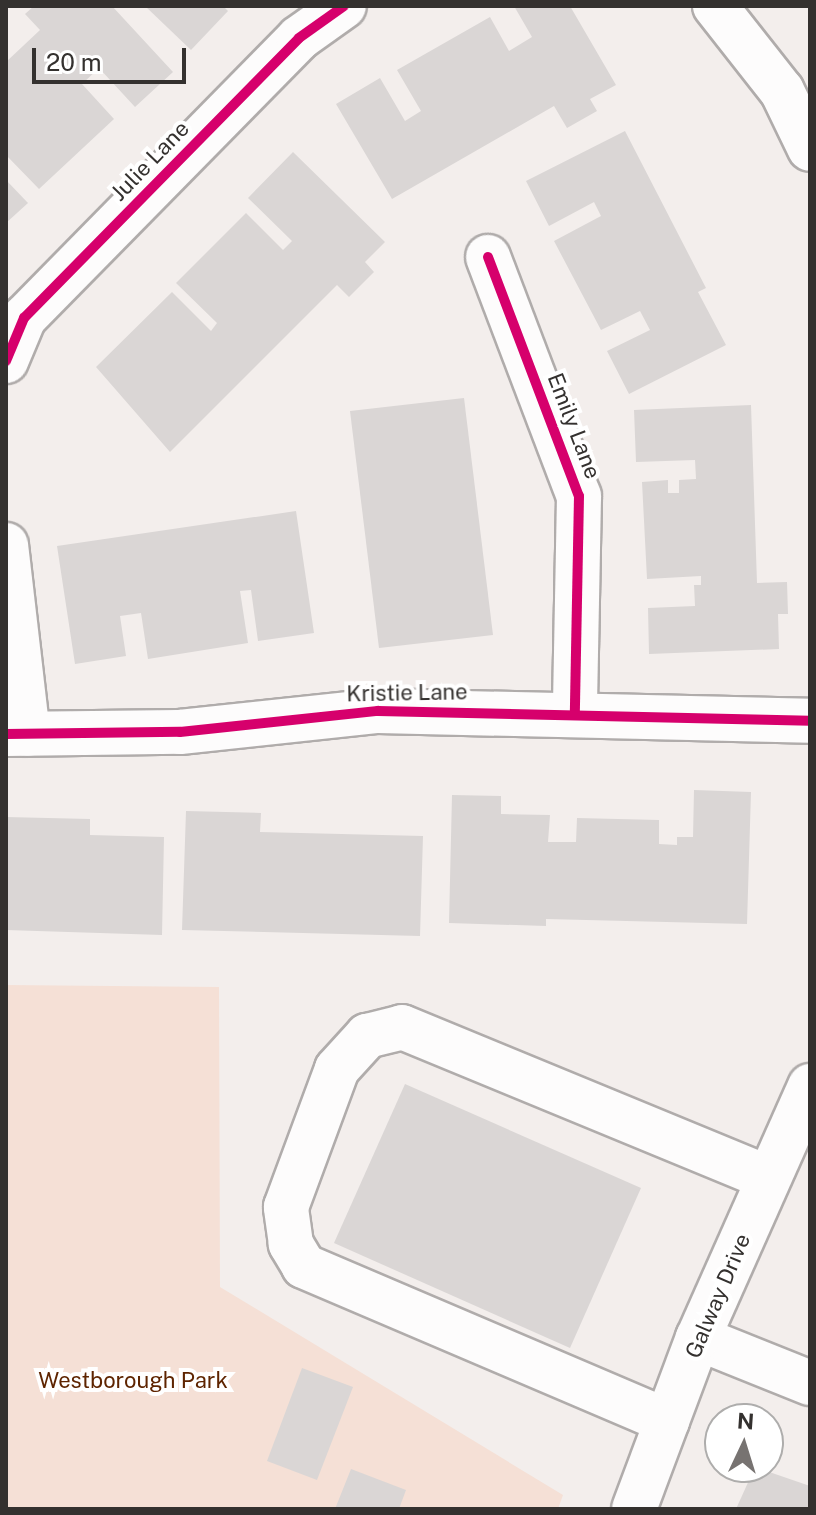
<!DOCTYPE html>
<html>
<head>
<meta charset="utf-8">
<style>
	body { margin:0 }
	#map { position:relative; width:816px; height:1515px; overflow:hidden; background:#f3eeec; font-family:"Public Sans",sans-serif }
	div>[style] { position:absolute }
	.green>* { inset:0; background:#f5e0d6 }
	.building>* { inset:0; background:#dad6d5 }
	.roads { filter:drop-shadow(2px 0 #b0acab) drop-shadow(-2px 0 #b0acab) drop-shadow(0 2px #b0acab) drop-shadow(0 -2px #b0acab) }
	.minor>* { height:44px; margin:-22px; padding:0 22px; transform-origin:22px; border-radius:22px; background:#fdfcfc }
	.cycleway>* { height:10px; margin:-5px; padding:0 5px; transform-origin:5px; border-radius:5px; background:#d6006c }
	span { translate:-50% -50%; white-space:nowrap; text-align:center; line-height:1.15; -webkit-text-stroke:8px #fff; paint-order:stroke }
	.street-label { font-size:22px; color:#34312f }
	.park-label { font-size:22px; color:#5e2400 }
	.frame { position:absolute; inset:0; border:8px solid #34312f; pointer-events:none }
	.north { position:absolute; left:704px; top:1403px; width:80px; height:80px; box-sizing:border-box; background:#fff; border:2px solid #aeadac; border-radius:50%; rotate:4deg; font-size:22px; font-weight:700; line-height:32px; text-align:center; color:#34312f }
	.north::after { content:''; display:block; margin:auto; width:28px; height:36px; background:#777371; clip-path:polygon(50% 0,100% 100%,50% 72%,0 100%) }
	.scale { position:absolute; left:32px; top:48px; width:154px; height:36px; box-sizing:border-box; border:4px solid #34312f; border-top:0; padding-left:10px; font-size:24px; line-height:28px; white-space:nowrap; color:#34312f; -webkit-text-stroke:6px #fff; paint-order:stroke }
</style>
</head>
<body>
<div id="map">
	<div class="green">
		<i style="clip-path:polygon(6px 985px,219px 987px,220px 1287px,563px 1495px,558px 1509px,6px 1509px)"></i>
	</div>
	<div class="building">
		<i style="clip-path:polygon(34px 6px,112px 6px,173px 72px,135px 107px,99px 68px,82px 84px,114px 119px,39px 189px,6px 155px,6px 62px,40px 30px,25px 14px)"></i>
		<i style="clip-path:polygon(145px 6px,223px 6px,228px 11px,191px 50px)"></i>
		<i style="clip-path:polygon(514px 6px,570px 6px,616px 85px,590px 99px,597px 111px,567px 128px,554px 106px,392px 199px,336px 104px,380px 78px,405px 121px,421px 111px,397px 70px,490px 17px,509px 51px,532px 37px)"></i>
		<i style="clip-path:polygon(625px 131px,706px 288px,698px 292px,726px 345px,629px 394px,607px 351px,650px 330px,640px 311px,601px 330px,554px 241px,601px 216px,594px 202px,549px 226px,526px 181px)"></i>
		<i style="clip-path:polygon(293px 152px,385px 242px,365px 262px,374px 272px,349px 297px,337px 285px,170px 452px,96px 367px,172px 292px,211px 331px,217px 323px,176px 283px,246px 213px,283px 250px,292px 241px,248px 198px)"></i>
		<i style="clip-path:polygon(6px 180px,28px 203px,6px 223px)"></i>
		<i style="clip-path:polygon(464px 398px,493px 635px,379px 648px,350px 411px)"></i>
		<i style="clip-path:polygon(751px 405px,757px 583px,787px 582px,788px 614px,778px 614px,779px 649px,649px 654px,648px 608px,695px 606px,694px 585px,701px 585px,701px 576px,647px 579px,642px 482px,668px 480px,668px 493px,679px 493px,679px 480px,696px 479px,695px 460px,636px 462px,634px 410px)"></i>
		<i style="clip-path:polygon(296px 511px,314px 633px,258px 641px,251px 590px,240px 591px,248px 643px,148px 659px,141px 613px,120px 616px,126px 656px,75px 664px,57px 546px)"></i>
		<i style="clip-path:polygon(694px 790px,751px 792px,747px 924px,546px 919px,546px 926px,449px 923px,452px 795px,501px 796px,501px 814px,550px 815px,548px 842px,576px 842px,577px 818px,659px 820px,659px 844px,677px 845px,677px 837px,693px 837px)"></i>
		<i style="clip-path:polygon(186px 811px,261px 813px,260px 832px,423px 836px,420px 936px,182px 930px)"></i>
		<i style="clip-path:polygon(6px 817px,90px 819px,90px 835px,164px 837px,162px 935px,6px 930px)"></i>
		<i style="clip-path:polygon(405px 1084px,641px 1188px,570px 1348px,334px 1243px)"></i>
		<i style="clip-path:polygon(302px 1368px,353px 1387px,317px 1480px,267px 1461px)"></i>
		<i style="clip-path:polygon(755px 1467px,810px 1486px,810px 1509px,736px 1509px)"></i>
		<i style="clip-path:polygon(351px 1469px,406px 1490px,399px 1509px,335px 1509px)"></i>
	</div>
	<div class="roads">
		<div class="minor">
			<i style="left:715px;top:6px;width:108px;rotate:51.8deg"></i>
			<i style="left:782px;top:91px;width:64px;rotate:64.2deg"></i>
			<i style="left:488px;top:257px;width:256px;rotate:69.2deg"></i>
			<i style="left:579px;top:496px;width:216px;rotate:91.1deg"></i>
			<i style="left:6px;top:361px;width:47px;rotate:-67.3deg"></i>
			<i style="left:24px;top:318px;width:392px;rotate:-45.5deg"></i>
			<i style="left:299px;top:38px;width:55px;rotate:-35.4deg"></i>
			<i style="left:6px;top:545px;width:190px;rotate:83.4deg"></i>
			<i style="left:6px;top:734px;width:174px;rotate:-0.7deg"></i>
			<i style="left:180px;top:732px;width:199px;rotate:-6.1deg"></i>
			<i style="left:378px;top:711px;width:432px;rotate:1.3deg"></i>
			<i style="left:698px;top:1338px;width:121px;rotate:21.9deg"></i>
			<i style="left:667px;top:1421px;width:395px;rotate:-156.9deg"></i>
			<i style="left:304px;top:1266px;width:26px;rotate:-121deg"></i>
			<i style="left:291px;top:1244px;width:37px;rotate:-98deg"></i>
			<i style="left:286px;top:1207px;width:147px;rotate:-69.7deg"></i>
			<i style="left:337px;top:1069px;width:45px;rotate:-47.7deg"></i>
			<i style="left:367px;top:1036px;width:36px;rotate:-14deg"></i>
			<i style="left:402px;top:1027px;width:396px;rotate:22.4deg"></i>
			<i style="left:634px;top:1509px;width:183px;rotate:-69.5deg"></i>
			<i style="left:698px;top:1338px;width:276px;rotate:-66deg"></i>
		</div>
	</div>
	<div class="cycleway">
		<i style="left:488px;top:257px;width:256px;rotate:69.2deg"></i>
		<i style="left:579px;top:496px;width:216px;rotate:91.1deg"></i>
		<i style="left:6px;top:361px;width:47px;rotate:-67.3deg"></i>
		<i style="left:24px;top:318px;width:392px;rotate:-45.5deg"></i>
		<i style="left:299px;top:38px;width:55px;rotate:-35.4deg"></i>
		<i style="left:6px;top:734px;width:174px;rotate:-0.7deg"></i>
		<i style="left:180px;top:732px;width:199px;rotate:-6.1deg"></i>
		<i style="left:378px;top:711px;width:432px;rotate:1.3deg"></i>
	</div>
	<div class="street-label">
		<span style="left:150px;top:161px;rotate:-46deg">Julie Lane</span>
		<span style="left:574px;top:426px;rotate:69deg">Emily Lane</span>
		<span style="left:407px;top:693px;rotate:-1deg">Kristie Lane</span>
		<span style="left:718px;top:1296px;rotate:-67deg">Galway Drive</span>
	</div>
	<div class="park-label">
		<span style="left:133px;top:1381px">Westborough Park</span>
	</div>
	<div class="frame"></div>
	<div class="north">N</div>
	<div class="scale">20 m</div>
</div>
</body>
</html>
